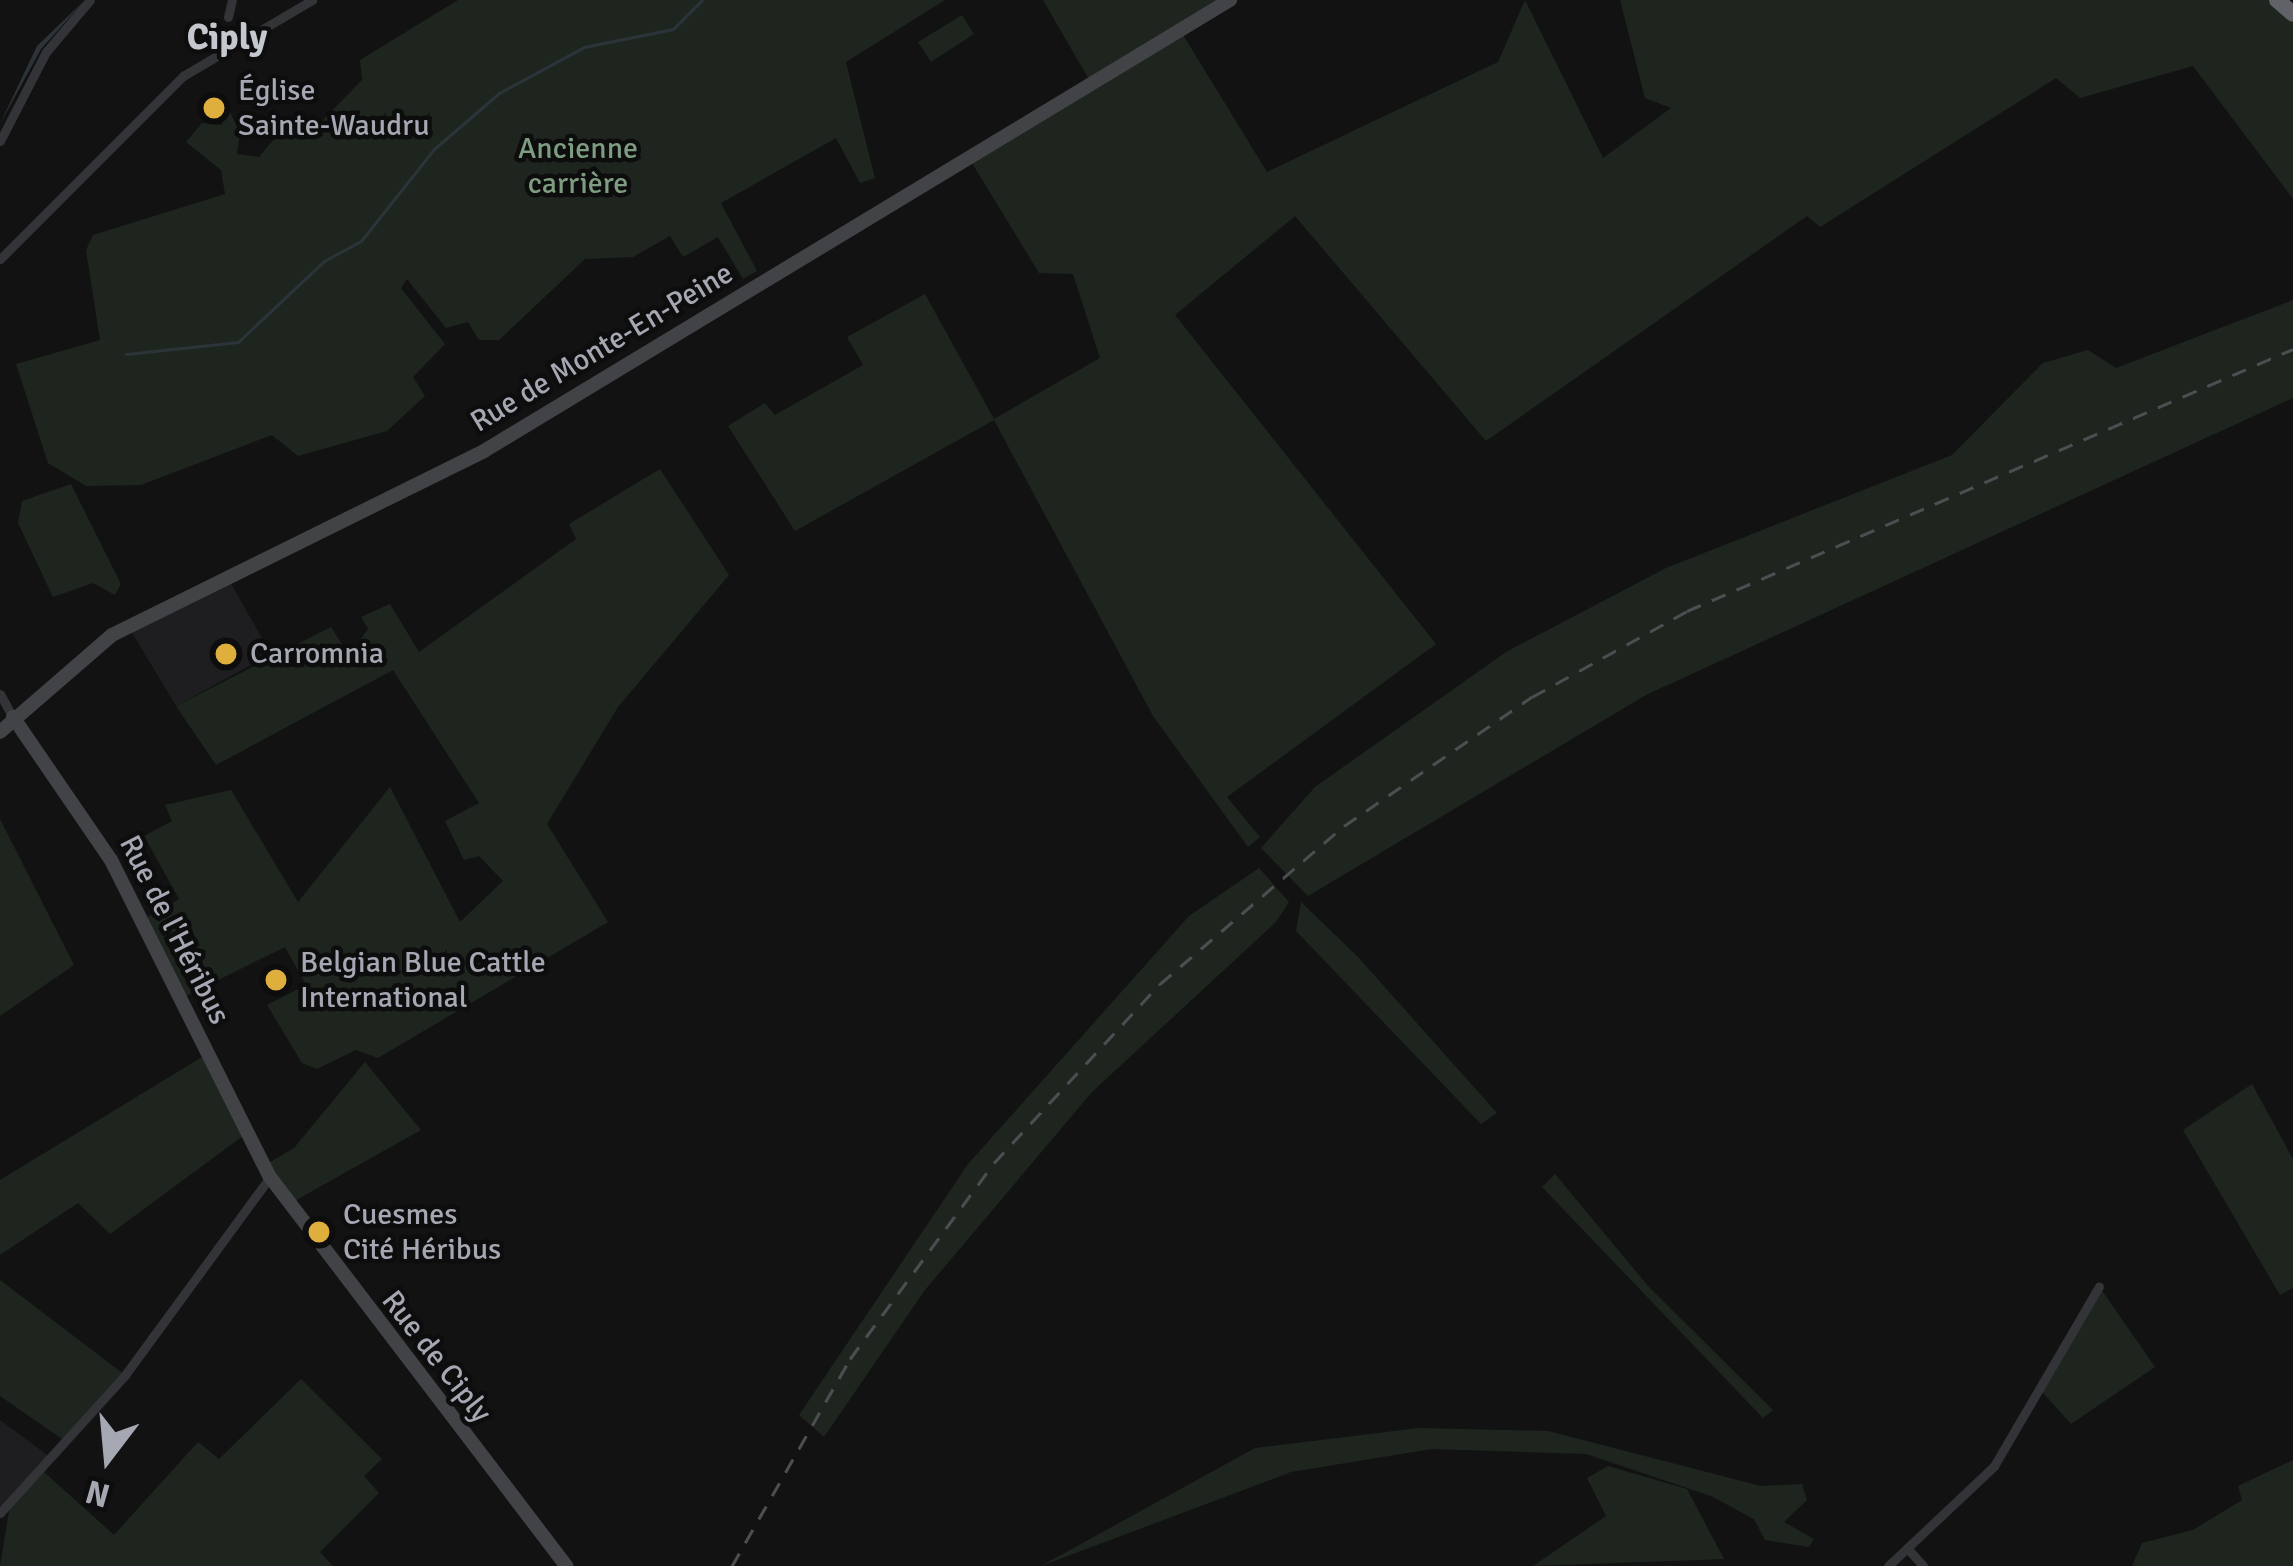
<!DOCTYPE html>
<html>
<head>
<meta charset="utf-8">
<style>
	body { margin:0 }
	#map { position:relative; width:2293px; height:1566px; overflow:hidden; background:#121213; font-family:Signika,sans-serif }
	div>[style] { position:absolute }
	.built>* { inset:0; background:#1e1e20 }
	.green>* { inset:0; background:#1e251f }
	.water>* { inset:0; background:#2c343a }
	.stream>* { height:3px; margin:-1.5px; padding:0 1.5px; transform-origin:1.5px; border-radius:1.5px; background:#2c343a }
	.street>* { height:9px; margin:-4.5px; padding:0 4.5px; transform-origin:4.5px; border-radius:4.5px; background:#333438 }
	.secondary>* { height:14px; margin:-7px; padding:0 7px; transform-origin:7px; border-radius:7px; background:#414347 }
	.highway>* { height:16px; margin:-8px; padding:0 8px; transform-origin:8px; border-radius:8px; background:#606268 }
	.rail>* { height:3px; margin-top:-1.5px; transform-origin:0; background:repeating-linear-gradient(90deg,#4c4e52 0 15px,transparent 0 27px) }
	.dots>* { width:33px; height:33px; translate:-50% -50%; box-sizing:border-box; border:6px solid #0d0d0e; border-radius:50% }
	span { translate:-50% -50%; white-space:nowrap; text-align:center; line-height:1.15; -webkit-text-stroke:9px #0d0d0e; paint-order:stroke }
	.poi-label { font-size:30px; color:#a5a8b2 }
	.left { translate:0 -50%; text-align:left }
	.park-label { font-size:30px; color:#7d9c80 }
	.street-label { font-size:30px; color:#a5a8b2 }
	.quarter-label { font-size:36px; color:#c5c7cf; font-weight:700 }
	.north { position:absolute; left:48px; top:1398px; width:120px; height:120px; -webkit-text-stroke:9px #0d0d0e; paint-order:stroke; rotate:196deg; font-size:33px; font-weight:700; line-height:48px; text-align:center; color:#a5a8b2 }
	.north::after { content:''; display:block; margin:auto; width:42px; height:54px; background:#a5a8b2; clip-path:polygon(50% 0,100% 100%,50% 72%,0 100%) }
</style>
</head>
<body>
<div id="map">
	<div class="built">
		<i style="clip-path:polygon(225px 573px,271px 654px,176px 706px,128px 626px)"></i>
		<i style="clip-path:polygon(0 1420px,50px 1457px,0 1511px)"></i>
	</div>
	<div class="green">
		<i style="clip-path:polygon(458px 0,945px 0,846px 62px,875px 178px,860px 183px,836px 138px,721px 203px,757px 271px,743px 279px,718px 237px,683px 257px,670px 236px,633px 257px,585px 259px,499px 340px,479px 340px,468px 322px,446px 328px,407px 279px,401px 288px,445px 344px,413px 377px,425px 396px,387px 431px,298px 456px,272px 435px,141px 485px,86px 486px,48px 463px,16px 364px,100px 340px,86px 250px,93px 235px,225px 194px,221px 170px,186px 142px,202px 123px,222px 125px,219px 91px,240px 132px,237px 154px,259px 157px,275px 138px,321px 122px,362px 80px,360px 60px)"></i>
		<i style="clip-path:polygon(1043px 0,1230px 0,1180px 30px,1267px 172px,1498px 62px,1525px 0,1603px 158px,1671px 108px,1645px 98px,1620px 0,2268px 0,2293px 23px,2293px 199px,2193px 66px,2080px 98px,2056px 78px,1820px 227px,1807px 216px,1486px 441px,1295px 216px,1175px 315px,1436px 644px,1227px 797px,1260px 837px,1248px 847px,1153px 716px,994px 420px,795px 531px,728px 426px,765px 403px,775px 415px,863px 365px,847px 337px,925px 294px,994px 419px,1100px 358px,1073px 274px,1039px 273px,969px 158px,1091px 83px)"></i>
		<i style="clip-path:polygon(962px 15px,974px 34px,931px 62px,918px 42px)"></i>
		<i style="clip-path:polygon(2293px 300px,2293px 398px,1646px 695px,1308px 896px,1261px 848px,1315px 787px,1506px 652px,1666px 568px,1952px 455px,2043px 363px,2088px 350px,2116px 368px)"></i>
		<i style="clip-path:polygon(660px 469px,729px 575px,618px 707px,547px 824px,608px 922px,378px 1058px,356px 1050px,317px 1069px,302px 1063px,267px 1005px,306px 985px,285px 947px,182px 998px,142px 920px,179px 899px,144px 836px,172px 821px,165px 805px,231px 790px,298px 902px,390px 787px,460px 922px,503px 881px,479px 856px,464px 860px,445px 821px,479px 803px,393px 670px,216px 765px,176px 706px,331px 627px,349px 655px,368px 629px,361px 617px,390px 604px,419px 652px,576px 539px,569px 524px)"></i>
		<i style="clip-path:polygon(71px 484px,121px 584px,115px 595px,93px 583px,53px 597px,18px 523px,22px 501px)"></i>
		<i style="clip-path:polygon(0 819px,74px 965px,0 1016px)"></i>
		<i style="clip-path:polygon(1259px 868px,1289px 902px,1276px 922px,1092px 1092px,925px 1290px,824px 1437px,799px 1415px,968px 1164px,1189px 916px)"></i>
		<i style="clip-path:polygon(1301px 902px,1358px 957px,1497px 1113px,1481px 1124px,1296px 931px)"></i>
		<i style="clip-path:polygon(207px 1054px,247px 1133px,110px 1234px,78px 1203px,0 1255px,0 1180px)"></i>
		<i style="clip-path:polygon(365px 1062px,421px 1130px,289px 1204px,265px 1165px,294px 1148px)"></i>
		<i style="clip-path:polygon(2252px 1084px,2293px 1159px,2293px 1288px,2280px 1295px,2183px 1130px)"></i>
		<i style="clip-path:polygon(1555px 1174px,1648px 1286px,1773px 1410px,1763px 1418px,1542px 1187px)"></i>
		<i style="clip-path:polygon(0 1280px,125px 1375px,65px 1441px,0 1396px)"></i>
		<i style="clip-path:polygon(2099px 1286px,2155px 1367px,2071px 1424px,2037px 1386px)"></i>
		<i style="clip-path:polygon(301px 1379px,382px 1459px,364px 1476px,379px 1493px,320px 1552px,333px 1566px,0 1566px,10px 1505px,44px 1472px,114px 1535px,198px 1442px,219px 1459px)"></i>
		<i style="clip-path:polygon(1419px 1428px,1548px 1431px,1761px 1486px,1802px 1484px,1807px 1500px,1784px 1522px,1814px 1539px,1809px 1547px,1765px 1540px,1754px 1519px,1711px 1496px,1586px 1454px,1432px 1449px,1291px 1472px,1041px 1566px,1255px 1448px)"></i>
		<i style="clip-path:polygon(2293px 1460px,2293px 1566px,2132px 1566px,2142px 1543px,2193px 1530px,2242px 1500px,2238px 1486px)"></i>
		<i style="clip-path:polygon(1608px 1466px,1687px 1489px,1724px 1559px,1533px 1566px,1606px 1516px,1587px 1478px)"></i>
	</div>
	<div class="water">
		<i style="clip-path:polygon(85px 0,41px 49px,0 124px,37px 46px)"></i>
	</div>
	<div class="stream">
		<i style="left:126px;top:354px;width:113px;rotate:-6.1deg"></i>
		<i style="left:238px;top:342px;width:118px;rotate:-43.3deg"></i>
		<i style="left:324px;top:261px;width:42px;rotate:-28.4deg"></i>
		<i style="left:361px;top:241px;width:117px;rotate:-51.6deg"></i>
		<i style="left:434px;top:149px;width:86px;rotate:-40.7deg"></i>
		<i style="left:499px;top:93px;width:97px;rotate:-28.4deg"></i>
		<i style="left:584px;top:47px;width:91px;rotate:-11.4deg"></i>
		<i style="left:673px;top:29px;width:41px;rotate:-45deg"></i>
	</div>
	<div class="street">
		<i style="left:228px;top:17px;width:17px;rotate:-77deg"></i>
		<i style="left:0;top:141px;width:100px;rotate:-62.7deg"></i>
		<i style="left:46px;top:52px;width:68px;rotate:-49.8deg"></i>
		<i style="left:0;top:259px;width:259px;rotate:-45deg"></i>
		<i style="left:183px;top:76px;width:150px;rotate:-30.5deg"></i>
		<i style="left:0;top:694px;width:26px;rotate:61deg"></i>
		<i style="left:0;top:1513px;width:186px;rotate:-47.8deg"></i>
		<i style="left:125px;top:1375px;width:245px;rotate:-53.8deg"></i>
		<i style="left:1907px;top:1548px;width:24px;rotate:48deg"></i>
		<i style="left:1888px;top:1566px;width:146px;rotate:-43.3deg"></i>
		<i style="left:1994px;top:1466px;width:208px;rotate:-59.7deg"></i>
	</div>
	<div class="secondary">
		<i style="left:13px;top:717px;width:173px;rotate:55.6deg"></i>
		<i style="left:111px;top:860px;width:355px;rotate:63.4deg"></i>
		<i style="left:270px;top:1177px;width:489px;rotate:52.7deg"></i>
		<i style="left:0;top:732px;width:148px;rotate:-40.9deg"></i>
		<i style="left:112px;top:635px;width:415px;rotate:-26.3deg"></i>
		<i style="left:484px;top:451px;width:872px;rotate:-31.16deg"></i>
	</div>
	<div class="highway">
		<i style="left:2277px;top:0;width:21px;rotate:41deg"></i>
	</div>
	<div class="rail">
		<i style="left:732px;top:1566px;width:238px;rotate:-60.3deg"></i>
		<i style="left:850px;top:1359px;width:243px;rotate:-53.7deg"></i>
		<i style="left:994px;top:1163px;width:244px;rotate:-47.2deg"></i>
		<i style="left:1160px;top:984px;width:243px;rotate:-40.7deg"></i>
		<i style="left:1344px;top:826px;width:228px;rotate:-34.5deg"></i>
		<i style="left:1532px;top:697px;width:177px;rotate:-29deg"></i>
		<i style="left:1687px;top:611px;width:660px;rotate:-23.38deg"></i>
	</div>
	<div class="dots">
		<i style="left:214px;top:108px;background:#dfaf3e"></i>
		<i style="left:226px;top:654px;background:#dfaf3e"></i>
		<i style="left:276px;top:980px;background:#dfaf3e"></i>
		<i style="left:319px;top:1232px;background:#dfaf3e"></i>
	</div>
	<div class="poi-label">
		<span class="left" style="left:238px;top:108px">Église<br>Sainte-Waudru</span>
		<span class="left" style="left:250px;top:654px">Carromnia</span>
		<span class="left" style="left:300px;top:980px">Belgian Blue Cattle<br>International</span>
		<span class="left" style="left:343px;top:1232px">Cuesmes<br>Cité Héribus</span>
	</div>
	<div class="park-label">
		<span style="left:578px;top:166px">Ancienne<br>carrière</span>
	</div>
	<div class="street-label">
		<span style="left:602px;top:348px;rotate:-31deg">Rue de Monte-En-Peine</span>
		<span style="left:174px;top:930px;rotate:63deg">Rue de l'Héribus</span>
		<span style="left:436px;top:1357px;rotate:52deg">Rue de Ciply</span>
	</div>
	<div class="quarter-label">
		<span style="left:227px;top:38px">Ciply</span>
	</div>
	<div class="north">N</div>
</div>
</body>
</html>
